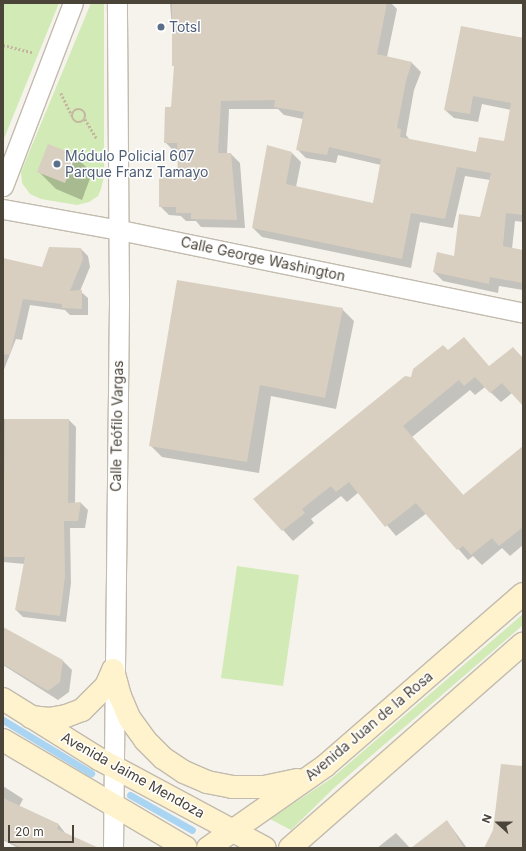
<!DOCTYPE html>
<html>
<head>
<meta charset="utf-8">
<style>
	body { margin:0 }
	#map { position:relative; width:526px; height:851px; overflow:hidden; background:#f6f3ec; font-family:Inter,sans-serif }
	div>[style] { position:absolute }
	.green>* { inset:0; background:#d2eab5 }
	.shadow>* { inset:0; background:#0003 }
	.stream>* { height:7px; margin:-3.5px; padding:0 3.5px; transform-origin:3.5px; border-radius:3.5px; background:#a9d4f2 }
	.building>* { inset:0; background:#d8cfc1 }
	.path>* { height:2.5px; margin-top:-1.25px; transform-origin:0; background:repeating-linear-gradient(90deg,#c4b79f 0 2px,transparent 0 4px) }
	.path>.ring { margin:-1.25px; padding:0; box-sizing:content-box; background:none; border:2.5px solid #c4b79f; border-radius:50% }
	.roads { filter:drop-shadow(1px 0 #c2bbae) drop-shadow(-1px 0 #c2bbae) drop-shadow(0 1px #c2bbae) drop-shadow(0 -1px #c2bbae) }
	.street>* { height:19px; margin:-9.5px; padding:0 9.5px; transform-origin:9.5px; border-radius:9.5px; background:#fff }
	.secondary>* { height:22px; margin:-11px; padding:0 11px; transform-origin:11px; border-radius:11px; background:#fff3cd }
	.dots>* { width:11px; height:11px; translate:-50% -50%; box-sizing:border-box; border:2px solid #fff; border-radius:50% }
	span { translate:-50% -50%; white-space:nowrap; text-align:center; line-height:1.15; -webkit-text-stroke:3px #fff; paint-order:stroke }
	.service-label { font-size:14px; color:#4e5e75 }
	.left { translate:0 -50%; text-align:left }
	.street-label { font-size:14px; color:#4b4439 }
	.frame { position:absolute; inset:0; border:4px solid #4b4439; pointer-events:none }
	.north { position:absolute; left:478px; top:803px; width:40px; height:40px; -webkit-text-stroke:3px #fff; paint-order:stroke; rotate:291deg; font-size:11px; font-weight:700; line-height:16px; text-align:center; color:#4b4439 }
	.north::after { content:''; display:block; margin:auto; width:14px; height:18px; background:#4b4439; clip-path:polygon(50% 0,100% 100%,50% 72%,0 100%) }
	.scale { position:absolute; left:8px; top:825px; width:66px; height:18px; box-sizing:border-box; border:2px solid #4b4439; border-top:0; padding-left:5px; font-size:12px; line-height:14px; white-space:nowrap; color:#4b4439; -webkit-text-stroke:3px #fff; paint-order:stroke }
</style>
</head>
<body>
<div id="map">
	<div class="green">
		<i style="clip-path:polygon(3px 3px,59px 3px,3px 141px)"></i>
		<i style="clip-path:polygon(91px 3px,104px 3px,104px 177px,101px 189px,98px 196px,89px 202px,77px 205px,41px 199px,30px 194px,22px 183px,21px 172px)"></i>
		<i style="clip-path:polygon(237px 566px,299px 575px,283px 686px,221px 678px)"></i>
		<i style="clip-path:polygon(523px 614px,523px 625px,335px 787px,291px 830px,270px 819px,332px 778px)"></i>
	</div>
	<div class="shadow">
		<i style="clip-path:polygon(170px 3px,391px 3px,397px 9px,387px 57px,412px 63px,421px 72px,414px 90px,406px 135px,410px 140px,477px 153px,505px 142px,511px 110px,482px 104px,478px 122px,454px 118px,445px 110px,462px 28px,523px 38px,523px 222px,515px 221px,512px 249px,523px 251px,523px 290px,499px 286px,498px 293px,443px 281px,434px 272px,455px 257px,481px 218px,490px 180px,465px 176px,453px 228px,420px 222px,411px 268px,262px 237px,253px 228px,292px 153px,301px 162px,296px 187px,373px 204px,381px 165px,338px 155px,336px 163px,306px 158px,297px 149px,303px 119px,284px 115px,278px 109px,229px 109px,227px 154px,231px 154px,240px 163px,245px 228px,201px 227px,196px 221px,186px 221px,181px 216px,169px 215px,160px 206px,179px 178px,178px 151px,174px 151px,165px 142px,172px 108px,175px 67px)"></i>
		<i style="clip-path:polygon(75px 156px,92px 173px,82px 200px,56px 189px,39px 172px)"></i>
		<i style="clip-path:polygon(81px 249px,88px 256px,90px 267px,80px 291px,88px 298px,88px 315px,70px 315px,65px 310px,30px 305px,22px 340px,16px 339px,3px 372px,3px 267px,43px 268px)"></i>
		<i style="clip-path:polygon(342px 309px,354px 321px,336px 409px,271px 396px,259px 473px,162px 457px,151px 446px)"></i>
		<i style="clip-path:polygon(513px 348px,523px 358px,523px 405px,512px 393px,501px 402px,485px 387px,475px 395px,470px 390px,412px 437px,464px 496px,523px 448px,523px 545px,510px 556px,502px 548px,482px 565px,473px 556px,468px 560px,427px 513px,396px 536px,359px 492px,347px 502px,341px 496px,311px 519px,314px 523px,293px 541px,255px 499px,448px 352px,490px 367px)"></i>
		<i style="clip-path:polygon(3px 419px,69px 420px,76px 427px,75px 504px,81px 503px,88px 510px,85px 528px,70px 528px,71px 583px,66px 622px,23px 617px,16px 610px,25px 564px,3px 562px)"></i>
		<i style="clip-path:polygon(3px 628px,63px 661px,72px 670px,69px 692px,58px 700px,3px 665px)"></i>
		<i style="clip-path:polygon(3px 786px,23px 799px,19px 807px,59px 825px,66px 834px,87px 848px,18px 848px,3px 840px)"></i>
		<i style="clip-path:polygon(447px 821px,467px 848px,420px 848px)"></i>
		<i style="clip-path:polygon(396px 833px,410px 848px,377px 848px)"></i>
	</div>
	<div class="stream">
		<i style="left:3px;top:720px;width:103px;rotate:31.1deg"></i>
		<i style="left:130px;top:795px;width:71px;rotate:29.4deg"></i>
	</div>
	<div class="building">
		<i style="clip-path:polygon(172px 3px,387px 3px,377px 54px,412px 62px,406px 81px,397px 128px,401px 129px,400px 137px,476px 152px,479px 137px,504px 141px,511px 103px,473px 96px,470px 114px,444px 110px,461px 26px,523px 38px,523px 215px,506px 213px,503px 246px,523px 250px,523px 283px,490px 277px,489px 284px,433px 272px,437px 252px,454px 256px,459px 214px,480px 217px,491px 173px,457px 167px,445px 219px,411px 213px,402px 259px,252px 228px,267px 145px,292px 152px,286px 184px,373px 203px,381px 159px,329px 147px,327px 155px,296px 150px,304px 112px,274px 107px,275px 100px,221px 101px,218px 153px,231px 153px,237px 220px,191px 219px,191px 213px,176px 213px,176px 207px,159px 207px,159px 176px,178px 177px,177px 143px,164px 143px,165px 107px,171px 107px,174px 66px,172px 66px)"></i>
		<i style="clip-path:polygon(48px 144px,76px 155px,65px 183px,37px 172px)"></i>
		<i style="clip-path:polygon(49px 247px,81px 248px,83px 259px,70px 291px,82px 290px,82px 309px,62px 308px,62px 304px,23px 299px,10px 355px,3px 354px,3px 258px,42px 267px)"></i>
		<i style="clip-path:polygon(177px 280px,343px 308px,325px 398px,260px 385px,247px 462px,149px 446px)"></i>
		<i style="clip-path:polygon(464px 337px,489px 366px,513px 347px,523px 359px,523px 406px,502px 383px,490px 393px,475px 377px,464px 386px,459px 380px,403px 426px,463px 495px,523px 446px,523px 527px,499px 546px,492px 538px,471px 555px,463px 546px,457px 550px,416px 503px,385px 527px,349px 482px,336px 492px,331px 486px,302px 509px,305px 513px,282px 531px,253px 499px,405px 376px,411px 377px,413px 369px,443px 345px,448px 350px)"></i>
		<i style="clip-path:polygon(5px 419px,69px 419px,68px 503px,81px 502px,78px 521px,64px 521px,65px 576px,60px 616px,15px 610px,25px 557px,3px 557px)"></i>
		<i style="clip-path:polygon(3px 627px,63px 660px,60px 682px,48px 691px,3px 664px)"></i>
		<i style="clip-path:polygon(501px 764px,523px 766px,523px 848px,484px 848px,493px 830px)"></i>
		<i style="clip-path:polygon(3px 798px,59px 824px,57px 829px,99px 848px,22px 848px,3px 839px)"></i>
		<i style="clip-path:polygon(447px 820px,464px 848px,411px 848px)"></i>
	</div>
	<div class="path">
		<i style="left:3px;top:45px;width:30px;rotate:14deg"></i>
		<i style="left:61px;top:93px;width:25px;rotate:64deg"></i>
		<i class="ring" style="left:72px;top:109px;width:11.5px;height:11.5px"></i>
		<i style="left:85px;top:119px;width:23px;rotate:59deg"></i>
	</div>
	<div class="roads">
		<div class="street">
			<i style="left:3px;top:186px;width:196px;rotate:-69.1deg"></i>
			<i style="left:3px;top:209px;width:119px;rotate:10.2deg"></i>
			<i style="left:120px;top:230px;width:411px;rotate:11.6deg"></i>
			<i style="left:113px;top:848px;width:547px;rotate:-89.37deg"></i>
			<i style="left:119px;top:301px;width:298px;rotate:-90.4deg"></i>
		</div>
		<div class="secondary">
			<i style="left:113px;top:670px;width:27px;rotate:75deg"></i>
			<i style="left:120px;top:696px;width:25px;rotate:67deg"></i>
			<i style="left:130px;top:719px;width:26px;rotate:54deg"></i>
			<i style="left:145px;top:740px;width:25px;rotate:45deg"></i>
			<i style="left:163px;top:758px;width:25px;rotate:34deg"></i>
			<i style="left:184px;top:772px;width:25px;rotate:23deg"></i>
			<i style="left:207px;top:782px;width:25px;rotate:11deg"></i>
			<i style="left:232px;top:787px;width:32px"></i>
			<i style="left:264px;top:787px;width:34px;rotate:-12deg"></i>
			<i style="left:3px;top:699px;width:113px;rotate:32deg"></i>
			<i style="left:99px;top:759px;width:188px;rotate:28.2deg"></i>
			<i style="left:31px;top:717px;width:18px;rotate:6deg"></i>
			<i style="left:49px;top:719px;width:17px;rotate:-10deg"></i>
			<i style="left:66px;top:716px;width:17px;rotate:-21deg"></i>
			<i style="left:82px;top:710px;width:34px;rotate:-45deg"></i>
			<i style="left:106px;top:686px;width:17px;rotate:-66deg"></i>
			<i style="left:3px;top:740px;width:212px;rotate:30.5deg"></i>
			<i style="left:208px;top:848px;width:143px;rotate:-35deg"></i>
			<i style="left:325px;top:766px;width:262px;rotate:-41deg"></i>
			<i style="left:290px;top:848px;width:310px;rotate:-41.3deg"></i>
		</div>
	</div>
	<div class="dots">
		<i style="left:161px;top:27px;background:#5c6f8a"></i>
		<i style="left:57px;top:164px;background:#5c6f8a"></i>
	</div>
	<div class="service-label">
		<span class="left" style="left:169px;top:27px">Totsl</span>
		<span class="left" style="left:65px;top:164px">Módulo Policial 607<br>Parque Franz Tamayo</span>
	</div>
	<div class="street-label">
		<span style="left:263px;top:259px;rotate:12deg">Calle George Washington</span>
		<span style="left:117px;top:426px;rotate:-89deg">Calle Teófilo Vargas</span>
		<span style="left:369px;top:726px;rotate:-40deg">Avenida Juan de la Rosa</span>
		<span style="left:133px;top:775px;rotate:29deg">Avenida Jaime Mendoza</span>
	</div>
	<div class="frame"></div>
	<div class="north">N</div>
	<div class="scale">20 m</div>
</div>
</body>
</html>
